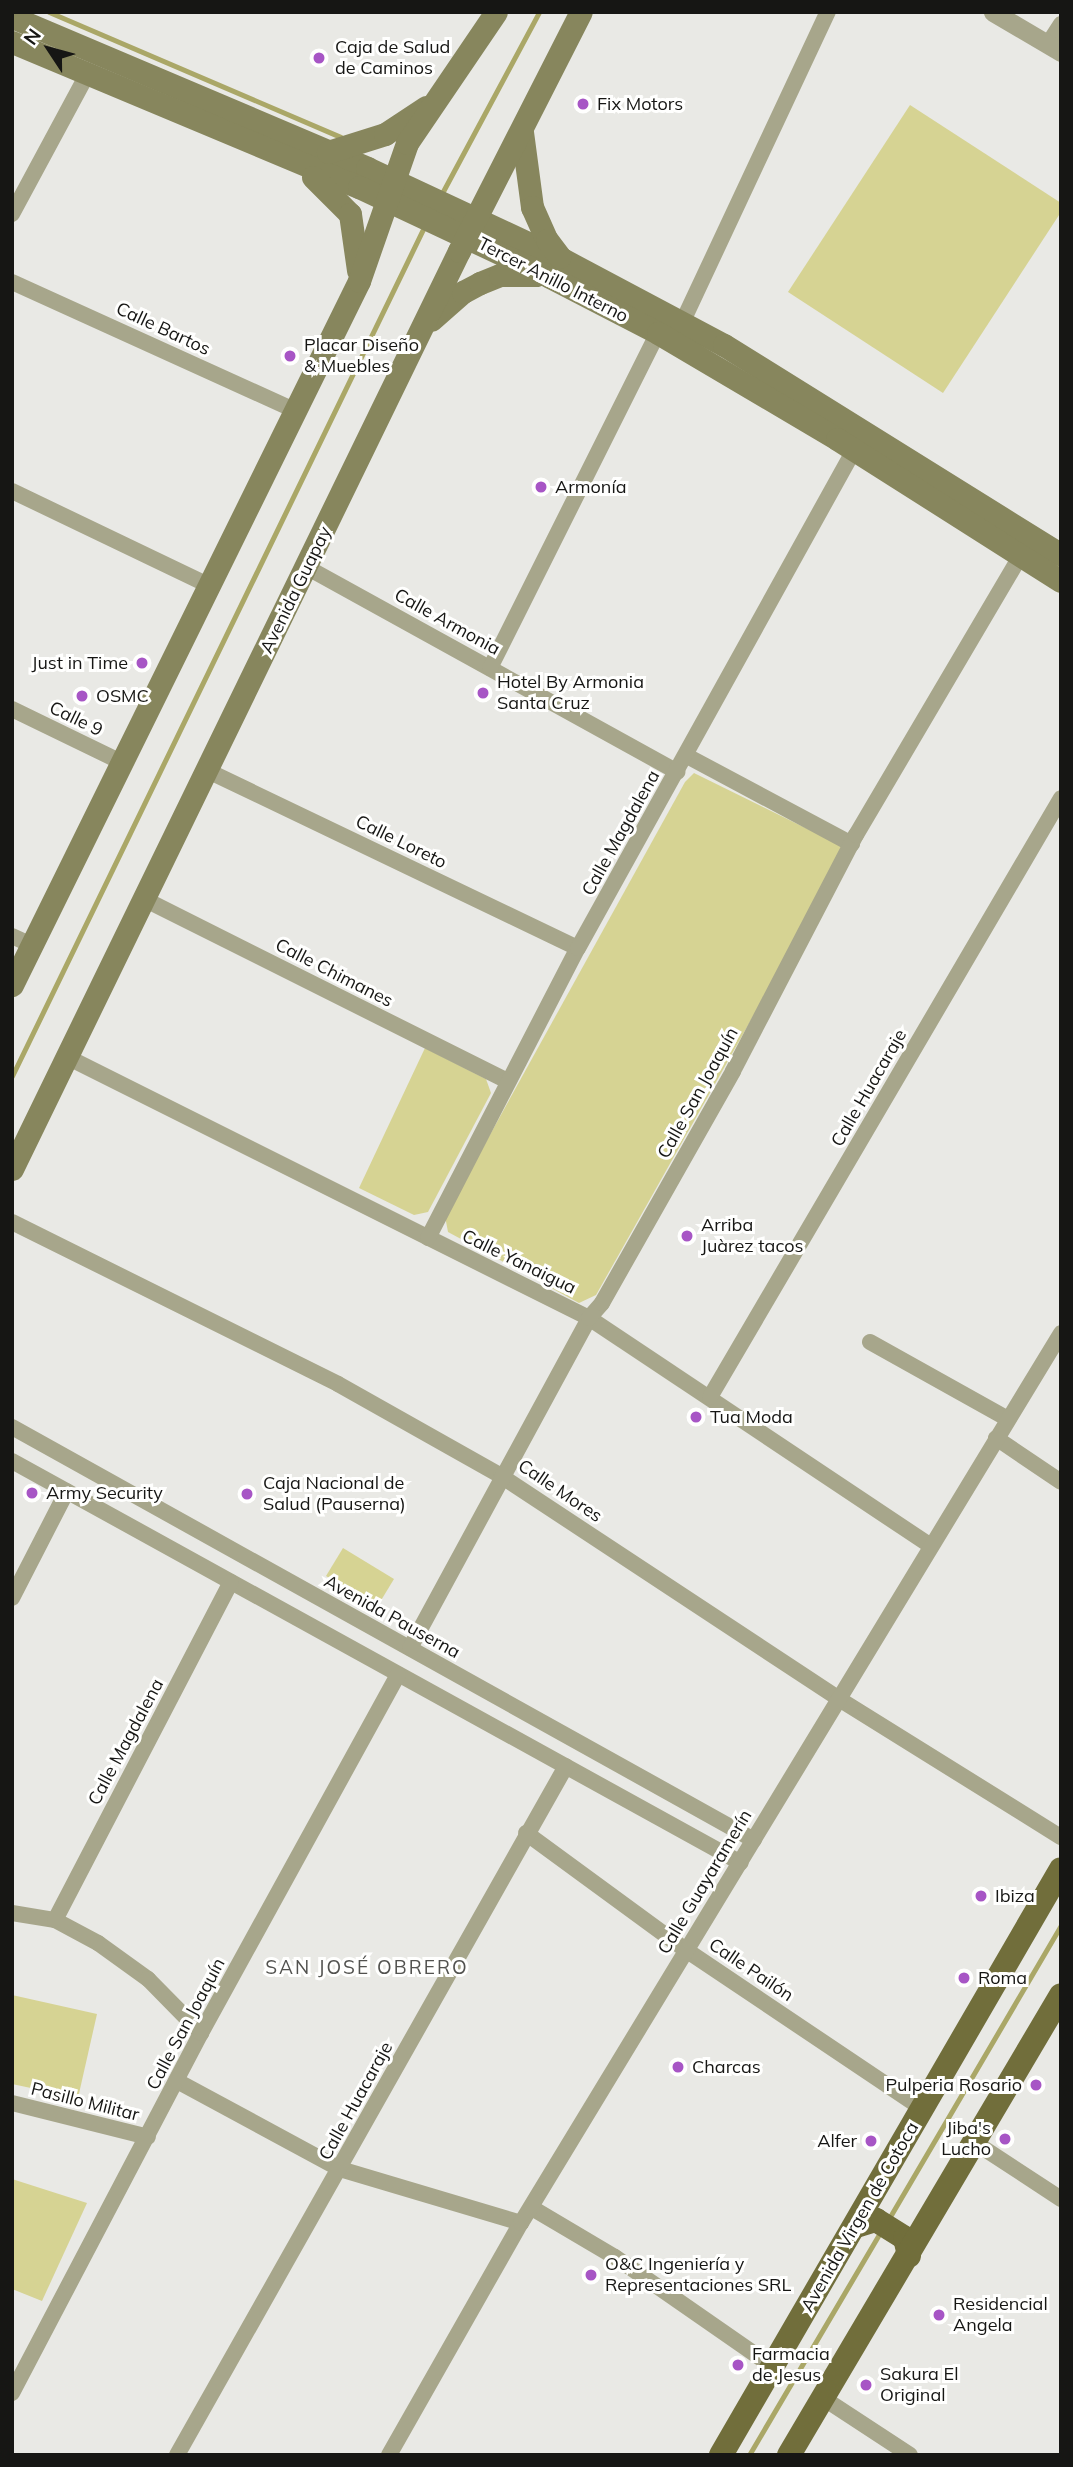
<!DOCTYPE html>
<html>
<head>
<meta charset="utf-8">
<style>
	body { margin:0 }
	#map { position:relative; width:1073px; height:2467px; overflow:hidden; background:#e9e9e5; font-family:Mulish,sans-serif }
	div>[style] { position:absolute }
	.green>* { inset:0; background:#d6d393 }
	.stream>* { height:5px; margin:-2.5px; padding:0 2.5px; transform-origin:2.5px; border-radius:2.5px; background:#aaa767 }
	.minor>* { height:16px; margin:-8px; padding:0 8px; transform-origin:8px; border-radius:8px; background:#a7a68b }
	.tertiary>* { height:19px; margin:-9.5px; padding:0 9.5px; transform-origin:9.5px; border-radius:9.5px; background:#a7a68b }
	.secondary>* { height:23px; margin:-11.5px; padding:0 11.5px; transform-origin:11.5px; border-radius:11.5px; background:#87865d }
	.primary>* { height:24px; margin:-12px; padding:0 12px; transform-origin:12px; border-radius:12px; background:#716e3b }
	.dots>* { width:19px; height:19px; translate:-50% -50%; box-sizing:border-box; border:4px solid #fffffe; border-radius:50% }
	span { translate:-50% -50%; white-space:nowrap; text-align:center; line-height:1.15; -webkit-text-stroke:6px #fffffe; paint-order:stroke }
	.poi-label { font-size:18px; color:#161614 }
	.left { translate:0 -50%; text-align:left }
	.right { translate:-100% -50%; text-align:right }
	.street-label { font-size:18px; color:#161614 }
	.neighbourhood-label { font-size:19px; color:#52524f; letter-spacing:2px }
	.frame { position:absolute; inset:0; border:14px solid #161614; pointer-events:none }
	.north { position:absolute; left:14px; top:14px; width:70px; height:70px; -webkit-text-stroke:5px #fffffe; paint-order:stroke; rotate:306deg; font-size:19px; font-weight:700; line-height:28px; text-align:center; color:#161614 }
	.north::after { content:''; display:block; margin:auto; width:24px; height:32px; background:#161614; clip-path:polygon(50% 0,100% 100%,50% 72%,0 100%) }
</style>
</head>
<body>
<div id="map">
	<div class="green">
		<i style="clip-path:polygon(910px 105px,1061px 203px,1061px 212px,943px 393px,788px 292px)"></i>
		<i style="clip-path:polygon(694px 773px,842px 846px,844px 855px,596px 1295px,579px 1303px,448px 1232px,445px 1216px,685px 782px)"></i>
		<i style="clip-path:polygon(425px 1048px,486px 1079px,491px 1093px,428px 1212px,414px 1215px,359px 1188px)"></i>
		<i style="clip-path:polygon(343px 1548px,394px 1579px,377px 1607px,326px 1576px)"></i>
		<i style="clip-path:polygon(12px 1995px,97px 2014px,78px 2098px,12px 2084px)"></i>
		<i style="clip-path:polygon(12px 2179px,87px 2203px,42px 2301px,12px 2289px)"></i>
	</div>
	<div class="stream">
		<i style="left:49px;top:12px;width:317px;rotate:23.2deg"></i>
		<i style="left:441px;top:195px;width:208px;rotate:-61.8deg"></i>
		<i style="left:12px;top:1076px;width:946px;rotate:-64.11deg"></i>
		<i style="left:888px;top:2220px;width:342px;rotate:-59.6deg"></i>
		<i style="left:749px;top:2455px;width:260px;rotate:-59.5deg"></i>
	</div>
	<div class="minor">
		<i style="left:1048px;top:44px;width:24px;rotate:-57deg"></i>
		<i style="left:12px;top:214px;width:160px;rotate:-61.7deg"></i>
		<i style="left:12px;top:282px;width:314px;rotate:24.4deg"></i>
		<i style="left:682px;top:323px;width:344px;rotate:-64.9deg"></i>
		<i style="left:12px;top:491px;width:222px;rotate:25.6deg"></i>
		<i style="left:308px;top:568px;width:422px;rotate:28.9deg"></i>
		<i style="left:490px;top:668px;width:375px;rotate:-63.4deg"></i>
		<i style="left:12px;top:709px;width:123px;rotate:25.9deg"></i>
		<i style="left:687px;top:756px;width:187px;rotate:28.1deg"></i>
		<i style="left:206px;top:770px;width:412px;rotate:25.6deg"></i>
		<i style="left:144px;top:899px;width:406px;rotate:26.6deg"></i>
		<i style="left:12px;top:936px;width:21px;rotate:25deg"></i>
		<i style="left:67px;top:1057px;width:584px;rotate:26.57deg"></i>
		<i style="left:589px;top:1318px;width:409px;rotate:33.7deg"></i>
		<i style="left:12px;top:1222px;width:364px;rotate:26.4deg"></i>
		<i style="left:338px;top:1384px;width:187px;rotate:29.4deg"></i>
		<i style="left:501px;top:1476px;width:405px;rotate:33.4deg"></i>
		<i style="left:839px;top:1699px;width:261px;rotate:31.9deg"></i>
		<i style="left:428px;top:1238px;width:326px;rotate:-62.7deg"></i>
		<i style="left:578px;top:948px;width:569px;rotate:-61deg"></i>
		<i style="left:870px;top:1342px;width:158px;rotate:29.2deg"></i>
		<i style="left:710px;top:1397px;width:694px;rotate:-59.63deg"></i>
		<i style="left:12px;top:1427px;width:849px;rotate:29.1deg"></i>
		<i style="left:996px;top:1438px;width:78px;rotate:34.1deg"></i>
		<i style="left:12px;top:1461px;width:832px;rotate:28.87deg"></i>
		<i style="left:12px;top:1598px;width:120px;rotate:-62.8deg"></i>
		<i style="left:410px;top:1648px;width:375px;rotate:-61.5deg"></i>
		<i style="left:589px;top:1318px;width:20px;rotate:-49deg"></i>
		<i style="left:602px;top:1303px;width:266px;rotate:-60.5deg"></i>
		<i style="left:733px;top:1071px;width:266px;rotate:-62.5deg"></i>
		<i style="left:856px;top:835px;width:323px;rotate:-59.5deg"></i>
		<i style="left:526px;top:1833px;width:198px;rotate:36.2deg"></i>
		<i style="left:686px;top:1950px;width:285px;rotate:33.9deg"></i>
		<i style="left:12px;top:1913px;width:44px;rotate:9.2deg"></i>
		<i style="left:55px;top:1920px;width:49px;rotate:28.1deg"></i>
		<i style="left:98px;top:1943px;width:62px;rotate:35.8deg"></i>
		<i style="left:148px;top:1979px;width:76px;rotate:45.5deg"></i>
		<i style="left:55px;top:1920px;width:381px;rotate:-62.5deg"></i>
		<i style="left:177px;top:2081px;width:185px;rotate:28.4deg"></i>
		<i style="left:340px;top:2169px;width:189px;rotate:16.6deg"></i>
		<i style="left:12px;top:2103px;width:140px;rotate:14deg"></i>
		<i style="left:974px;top:2142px;width:104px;rotate:33.2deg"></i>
		<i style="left:532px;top:2208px;width:96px;rotate:30.6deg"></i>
		<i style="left:615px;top:2257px;width:191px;rotate:34.8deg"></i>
		<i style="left:12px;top:2393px;width:407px;rotate:-62.3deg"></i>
		<i style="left:201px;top:2033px;width:409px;rotate:-61.2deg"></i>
		<i style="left:823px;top:2398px;width:104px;rotate:33.2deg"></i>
		<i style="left:177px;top:2455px;width:791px;rotate:-60.55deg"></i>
		<i style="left:389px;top:2455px;width:267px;rotate:-60.4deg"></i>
		<i style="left:521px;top:2223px;width:1041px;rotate:-58.75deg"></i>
	</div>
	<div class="tertiary">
		<i style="left:993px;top:12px;width:79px;rotate:30.5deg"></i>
	</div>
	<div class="secondary">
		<i style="left:12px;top:17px;width:386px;rotate:23deg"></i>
		<i style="left:367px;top:168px;width:215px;rotate:25deg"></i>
		<i style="left:562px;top:259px;width:183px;rotate:28deg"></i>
		<i style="left:724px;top:345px;width:397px;rotate:31.9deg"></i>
		<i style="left:12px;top:42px;width:376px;rotate:22.7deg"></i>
		<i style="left:359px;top:187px;width:211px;rotate:25.2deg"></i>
		<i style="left:550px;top:277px;width:122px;rotate:27.4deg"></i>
		<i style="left:658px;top:333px;width:208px;rotate:30.6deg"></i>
		<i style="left:837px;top:439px;width:265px;rotate:32.4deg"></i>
		<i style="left:522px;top:132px;width:76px;rotate:82.4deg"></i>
		<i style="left:532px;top:207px;width:36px;rotate:66deg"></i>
		<i style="left:547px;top:240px;width:21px;rotate:53deg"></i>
		<i style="left:328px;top:152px;width:60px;rotate:-17.5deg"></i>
		<i style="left:385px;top:134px;width:49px;rotate:-33.4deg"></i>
		<i style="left:313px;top:177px;width:52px;rotate:45deg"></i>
		<i style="left:350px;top:214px;width:57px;rotate:81.9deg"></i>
		<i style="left:431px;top:320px;width:43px;rotate:-41.2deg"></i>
		<i style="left:463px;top:292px;width:19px;rotate:-28deg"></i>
		<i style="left:480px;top:283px;width:22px;rotate:-22deg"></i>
		<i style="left:500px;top:275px;width:36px"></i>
		<i style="left:12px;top:985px;width:785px;rotate:-63.76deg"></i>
		<i style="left:359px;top:281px;width:146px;rotate:-70.8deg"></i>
		<i style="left:407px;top:143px;width:158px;rotate:-55.8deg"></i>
		<i style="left:12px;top:1169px;width:1021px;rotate:-64.04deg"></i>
		<i style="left:459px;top:251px;width:268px;rotate:-63deg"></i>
	</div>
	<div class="primary">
		<i style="left:856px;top:2226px;width:21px;rotate:-17deg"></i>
		<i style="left:876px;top:2220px;width:34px;rotate:32deg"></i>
		<i style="left:905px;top:2238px;width:18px;rotate:77deg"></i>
		<i style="left:721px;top:2455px;width:677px;rotate:-59.88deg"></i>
		<i style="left:789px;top:2455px;width:534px;rotate:-59.4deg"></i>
	</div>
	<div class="dots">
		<i style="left:319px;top:58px;background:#a755c5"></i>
		<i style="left:583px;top:104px;background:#a755c5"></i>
		<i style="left:290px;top:356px;background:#a755c5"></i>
		<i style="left:541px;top:487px;background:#a755c5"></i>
		<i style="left:142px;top:663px;background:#a755c5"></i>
		<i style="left:483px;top:693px;background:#a755c5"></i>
		<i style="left:82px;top:696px;background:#a755c5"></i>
		<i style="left:687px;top:1236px;background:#a755c5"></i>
		<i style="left:696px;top:1417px;background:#a755c5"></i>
		<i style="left:32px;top:1493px;background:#a755c5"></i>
		<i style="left:247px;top:1494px;background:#a755c5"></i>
		<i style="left:981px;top:1896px;background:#a755c5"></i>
		<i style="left:964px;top:1978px;background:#a755c5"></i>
		<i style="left:678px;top:2067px;background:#a755c5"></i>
		<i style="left:1036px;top:2085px;background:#a755c5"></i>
		<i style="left:1005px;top:2139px;background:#a755c5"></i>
		<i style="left:871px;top:2141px;background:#a755c5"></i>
		<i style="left:591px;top:2275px;background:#a755c5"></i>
		<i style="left:939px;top:2315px;background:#a755c5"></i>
		<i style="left:738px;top:2365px;background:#a755c5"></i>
		<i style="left:866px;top:2385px;background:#a755c5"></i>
	</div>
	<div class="poi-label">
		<span class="left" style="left:335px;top:58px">Caja de Salud<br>de Caminos</span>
		<span class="left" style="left:597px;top:104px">Fix Motors</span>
		<span class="left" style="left:304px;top:356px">Placar Diseño<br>&amp; Muebles</span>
		<span class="left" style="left:555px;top:487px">Armonía</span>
		<span class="right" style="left:128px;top:663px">Just in Time</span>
		<span class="left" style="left:497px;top:693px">Hotel By Armonia<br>Santa Cruz</span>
		<span class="left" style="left:96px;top:696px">OSMC</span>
		<span class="left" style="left:701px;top:1236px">Arriba<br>Juàrez tacos</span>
		<span class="left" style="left:710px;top:1417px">Tua Moda</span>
		<span class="left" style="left:263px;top:1494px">Caja Nacional de<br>Salud (Pauserna)</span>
		<span class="left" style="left:46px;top:1493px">Army Security</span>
		<span class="left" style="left:995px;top:1896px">Ibiza</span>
		<span class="left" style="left:978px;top:1978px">Roma</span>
		<span class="left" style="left:692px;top:2067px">Charcas</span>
		<span class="right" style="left:1022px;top:2085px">Pulperia Rosario</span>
		<span class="right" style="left:991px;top:2139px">Jiba's<br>Lucho</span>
		<span class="right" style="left:857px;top:2141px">Alfer</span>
		<span class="left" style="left:605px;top:2275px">O&amp;C Ingeniería y<br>Representaciones SRL</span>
		<span class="left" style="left:953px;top:2315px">Residencial<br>Angela</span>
		<span class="left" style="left:752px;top:2365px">Farmacia<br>de Jesus</span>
		<span class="left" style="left:880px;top:2385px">Sakura El<br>Original</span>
	</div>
	<div class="street-label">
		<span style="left:553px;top:280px;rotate:27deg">Tercer Anillo Interno</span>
		<span style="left:163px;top:329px;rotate:25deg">Calle Bartos</span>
		<span style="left:296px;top:590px;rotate:-64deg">Avenida Guapay</span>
		<span style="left:447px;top:622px;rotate:29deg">Calle Armonia</span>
		<span style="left:76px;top:719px;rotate:26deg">Calle 9</span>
		<span style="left:621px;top:833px;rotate:-61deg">Calle Magdalena</span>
		<span style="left:401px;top:842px;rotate:26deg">Calle Loreto</span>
		<span style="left:334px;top:973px;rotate:27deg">Calle Chimanes</span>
		<span style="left:869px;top:1088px;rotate:-60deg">Calle Huacaraje</span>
		<span style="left:698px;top:1093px;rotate:-61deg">Calle San Joaquín</span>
		<span style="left:519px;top:1262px;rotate:26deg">Calle Yanaigua</span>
		<span style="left:560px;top:1491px;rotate:34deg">Calle Mores</span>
		<span style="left:392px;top:1617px;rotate:29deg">Avenida Pauserna</span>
		<span style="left:126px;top:1742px;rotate:-62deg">Calle Magdalena</span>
		<span style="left:705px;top:1882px;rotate:-59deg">Calle Guayaramerín</span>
		<span style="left:751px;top:1970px;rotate:34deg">Calle Pailón</span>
		<span style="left:186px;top:2024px;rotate:-62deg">Calle San Joaquín</span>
		<span style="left:356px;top:2101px;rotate:-61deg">Calle Huacaraje</span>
		<span style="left:85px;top:2102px;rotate:14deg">Pasillo Militar</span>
		<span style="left:860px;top:2217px;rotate:-60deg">Avenida Virgen de Cotoca</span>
	</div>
	<div class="neighbourhood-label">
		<span style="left:367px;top:1968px">SAN JOSÉ OBRERO</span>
	</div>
	<div class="frame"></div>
	<div class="north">N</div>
</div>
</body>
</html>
